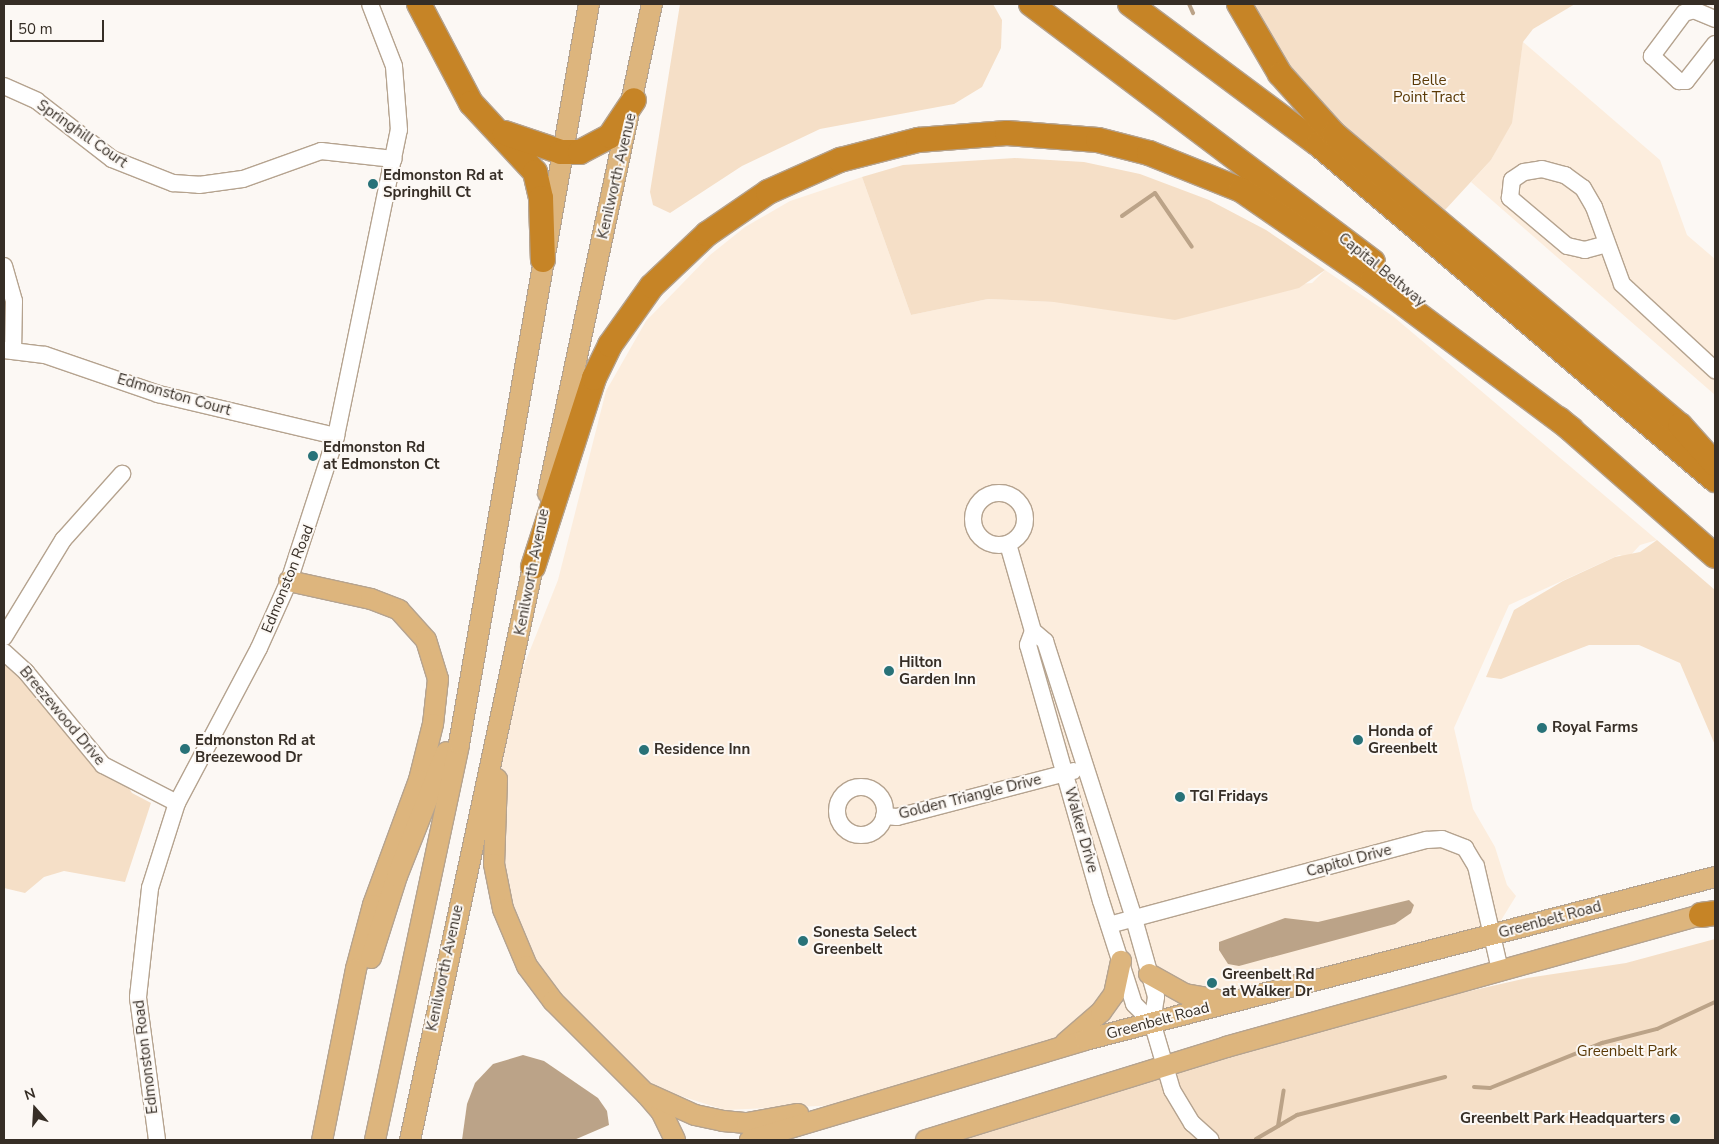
<!DOCTYPE html>
<html>
<head>
<meta charset="utf-8">
<style>
	body { margin:0 }
	#map { position:relative; width:1719px; height:1144px; overflow:hidden; background:#fcf8f4; font-family:"Nunito Sans",sans-serif }
	div>[style] { position:absolute }
	.built>* { inset:0; background:#fceddd }
	.green>* { inset:0; background:#f5dfc7 }
	.water>* { inset:0; background:#bba388 }
	.stream>* { height:4px; margin:-2px; padding:0 2px; transform-origin:2px; border-radius:2px; background:#bba388 }
	.roads { filter:drop-shadow(1px 0 #b5a38f) drop-shadow(-1px 0 #b5a38f) drop-shadow(0 1px #b5a38f) drop-shadow(0 -1px #b5a38f) }
	.minor>* { height:16px; margin:-8px; padding:0 8px; transform-origin:8px; border-radius:8px; background:#fff }
	.minor>.ring { margin:-8px; padding:0; box-sizing:content-box; background:none; border:16px solid #fff; border-radius:50% }
	.major>* { height:20px; margin:-10px; padding:0 10px; transform-origin:10px; border-radius:10px; background:#ddb57d }
	.highway>* { height:24px; margin:-12px; padding:0 12px; transform-origin:12px; border-radius:12px; background:#c68426 }
	.dots>* { width:14px; height:14px; translate:-50% -50%; box-sizing:border-box; border:2px solid #fcf8f4; border-radius:50% }
	span { translate:-50% -50%; white-space:nowrap; text-align:center; line-height:1.15; -webkit-text-stroke:4px #fcf8f4; paint-order:stroke }
	.park-label { font-size:15px; color:#5a3906 }
	.street-label { font-size:15px; color:#362e26 }
	.poi-label { font-size:15px; color:#362e26; font-weight:700 }
	.left { translate:0 -50%; text-align:left }
	.right { translate:-100% -50%; text-align:right }
	.frame { position:absolute; inset:0; border:5px solid #362e26; pointer-events:none }
	.north { position:absolute; left:10px; top:1084px; width:50px; height:50px; -webkit-text-stroke:4px #fcf8f4; paint-order:stroke; rotate:341deg; font-size:14px; font-weight:700; line-height:20px; text-align:center; color:#362e26 }
	.north::after { content:''; display:block; margin:auto; width:18px; height:22px; background:#362e26; clip-path:polygon(50% 0,100% 100%,50% 72%,0 100%) }
	.scale { position:absolute; left:10px; top:20px; width:94px; height:22px; box-sizing:border-box; border:2px solid #362e26; border-top:0; padding-left:6px; font-size:15px; line-height:18px; white-space:nowrap; color:#362e26; -webkit-text-stroke:4px #fcf8f4; paint-order:stroke }
</style>
</head>
<body>
<div id="map">
	<div class="built">
		<i style="clip-path:polygon(1523px 42px,1660px 160px,1687px 235px,1715px 259px,1715px 395px,1471px 182px,1491px 160px,1511px 123px)"></i>
		<i style="clip-path:polygon(862px 177px,911px 315px,988px 299px,1054px 302px,1312px 283px,1325px 270px,1394px 317px,1657px 540px,1640px 545px,1628px 558px,1619px 555px,1509px 605px,1454px 728px,1473px 809px,1495px 847px,1507px 885px,1516px 896px,1492px 935px,864px 1104px,725px 1110px,671px 1093px,646px 1094px,553px 1001px,503px 909px,499px 728px,558px 580px,606px 391px,646px 321px,710px 255px,745px 227px,790px 201px)"></i>
	</div>
	<div class="green">
		<i style="clip-path:polygon(680px 4px,993px 4px,1002px 20px,1001px 48px,982px 87px,954px 104px,820px 129px,742px 166px,670px 213px,653px 205px,650px 192px)"></i>
		<i style="clip-path:polygon(1251px 4px,1575px 4px,1533px 29px,1523px 42px,1512px 123px,1491px 160px,1445px 210px,1332px 116px,1289px 67px)"></i>
		<i style="clip-path:polygon(1015px 158px,1084px 162px,1140px 174px,1209px 200px,1266px 230px,1325px 270px,1299px 288px,1175px 320px,1054px 302px,988px 299px,911px 315px,862px 177px,903px 165px)"></i>
		<i style="clip-path:polygon(1657px 540px,1715px 590px,1715px 745px,1680px 663px,1639px 645px,1589px 645px,1501px 679px,1486px 677px,1514px 610px,1563px 581px,1615px 557px,1640px 552px)"></i>
		<i style="clip-path:polygon(4px 652px,122px 777px,132px 793px,151px 803px,125px 882px,64px 871px,44px 877px,25px 893px,4px 888px)"></i>
		<i style="clip-path:polygon(1715px 939px,1715px 1140px,945px 1140px,1075px 1100px,1448px 996px,1527px 978px,1626px 963px)"></i>
	</div>
	<div class="water">
		<i style="clip-path:polygon(1409px 900px,1414px 905px,1411px 913px,1395px 924px,1239px 966px,1228px 964px,1219px 950px,1219px 942px,1285px 918px,1318px 922px)"></i>
		<i style="clip-path:polygon(523px 1055px,544px 1061px,598px 1098px,607px 1111px,609px 1125px,574px 1140px,462px 1140px,467px 1104px,475px 1083px,493px 1064px)"></i>
	</div>
	<div class="stream">
		<i style="left:1189px;top:4px;width:10px;rotate:66deg"></i>
		<i style="left:1122px;top:216px;width:40px;rotate:-34.9deg"></i>
		<i style="left:1155px;top:193px;width:65px;rotate:55.6deg"></i>
		<i style="left:1474px;top:1087px;width:16px;rotate:4deg"></i>
		<i style="left:1490px;top:1088px;width:121px;rotate:-21.9deg"></i>
		<i style="left:1602px;top:1043px;width:57px;rotate:-14.3deg"></i>
		<i style="left:1657px;top:1029px;width:64px;rotate:-25deg"></i>
		<i style="left:1278px;top:1126px;width:36px;rotate:-81deg"></i>
		<i style="left:1256px;top:1139px;width:48px;rotate:-30.3deg"></i>
		<i style="left:1297px;top:1115px;width:153px;rotate:-14.4deg"></i>
	</div>
	<div class="roads">
		<div class="minor">
			<i style="left:1715px;top:19px;width:23px;rotate:-157deg"></i>
			<i style="left:1694px;top:10px;width:10px;rotate:163deg"></i>
			<i style="left:1684px;top:13px;width:54px;rotate:126.7deg"></i>
			<i style="left:1652px;top:56px;width:37px;rotate:43deg"></i>
			<i style="left:1679px;top:81px;width:7px"></i>
			<i style="left:1686px;top:81px;width:47px;rotate:-51.9deg"></i>
			<i style="left:4px;top:86px;width:36px;rotate:24deg"></i>
			<i style="left:37px;top:101px;width:95px;rotate:37.7deg"></i>
			<i style="left:112px;top:159px;width:66px;rotate:21.5deg"></i>
			<i style="left:173px;top:183px;width:26px;rotate:4deg"></i>
			<i style="left:199px;top:185px;width:44px;rotate:-7.8deg"></i>
			<i style="left:243px;top:179px;width:83px;rotate:-19.7deg"></i>
			<i style="left:321px;top:151px;width:73px;rotate:6.3deg"></i>
			<i style="left:1607px;top:244px;width:23px;rotate:165deg"></i>
			<i style="left:1585px;top:250px;width:18px;rotate:-167deg"></i>
			<i style="left:1567px;top:246px;width:75px;rotate:-139.9deg"></i>
			<i style="left:1510px;top:198px;width:18px;rotate:-84deg"></i>
			<i style="left:1512px;top:180px;width:14px;rotate:-34deg"></i>
			<i style="left:1524px;top:172px;width:18px;rotate:-9deg"></i>
			<i style="left:1542px;top:169px;width:24px;rotate:15deg"></i>
			<i style="left:1565px;top:175px;width:22px;rotate:36deg"></i>
			<i style="left:1583px;top:188px;width:22px;rotate:60deg"></i>
			<i style="left:1594px;top:207px;width:82px;rotate:70deg"></i>
			<i style="left:1622px;top:284px;width:127px;rotate:42.8deg"></i>
			<i style="left:4px;top:266px;width:36px;rotate:74deg"></i>
			<i style="left:14px;top:301px;width:50px;rotate:91.1deg"></i>
			<i style="left:4px;top:350px;width:41px;rotate:7deg"></i>
			<i style="left:45px;top:355px;width:120px;rotate:19deg"></i>
			<i style="left:158px;top:394px;width:183px;rotate:13.3deg"></i>
			<i class="ring" style="left:973px;top:493px;width:36px;height:36px"></i>
			<i style="left:1008px;top:544px;width:91px;rotate:74deg"></i>
			<i style="left:1033px;top:631px;width:15px;rotate:110deg"></i>
			<i style="left:1028px;top:645px;width:266px;rotate:74.1deg"></i>
			<i style="left:1101px;top:901px;width:108px;rotate:72.2deg"></i>
			<i style="left:1134px;top:1004px;width:25px;rotate:45deg"></i>
			<i style="left:1033px;top:631px;width:16px;rotate:40deg"></i>
			<i style="left:1045px;top:641px;width:292px;rotate:72.2deg"></i>
			<i style="left:1134px;top:919px;width:81px;rotate:74.2deg"></i>
			<i style="left:1156px;top:997px;width:25px;rotate:99deg"></i>
			<i style="left:1152px;top:1022px;width:71px;rotate:73.6deg"></i>
			<i style="left:1172px;top:1090px;width:39px;rotate:59deg"></i>
			<i style="left:1192px;top:1123px;width:25px;rotate:42deg"></i>
			<i style="left:4px;top:637px;width:114px;rotate:-58.7deg"></i>
			<i style="left:63px;top:540px;width:89px;rotate:-48.2deg"></i>
			<i style="left:4px;top:652px;width:30px;rotate:42deg"></i>
			<i style="left:26px;top:672px;width:121px;rotate:50.4deg"></i>
			<i style="left:103px;top:765px;width:83px;rotate:27.2deg"></i>
			<i class="ring" style="left:837px;top:787px;width:32px;height:32px"></i>
			<i style="left:884px;top:816px;width:13px;rotate:4deg"></i>
			<i style="left:897px;top:817px;width:182px;rotate:-14.6deg"></i>
			<i style="left:1109px;top:925px;width:329px;rotate:-15deg"></i>
			<i style="left:1427px;top:840px;width:15px;rotate:-4deg"></i>
			<i style="left:1442px;top:839px;width:25px;rotate:21deg"></i>
			<i style="left:1465px;top:848px;width:21px;rotate:59deg"></i>
			<i style="left:1476px;top:866px;width:107px;rotate:77deg"></i>
			<i style="left:157px;top:1140px;width:144px;rotate:-97.6deg"></i>
			<i style="left:138px;top:997px;width:110px;rotate:-83.7deg"></i>
			<i style="left:150px;top:888px;width:89px;rotate:-72.4deg"></i>
			<i style="left:177px;top:803px;width:175px;rotate:-62.1deg"></i>
			<i style="left:259px;top:648px;width:73px;rotate:-65.9deg"></i>
			<i style="left:289px;top:581px;width:152px;rotate:-72deg"></i>
			<i style="left:336px;top:436px;width:312px;rotate:-78.4deg"></i>
			<i style="left:399px;top:130px;width:64px;rotate:-94.5deg"></i>
			<i style="left:394px;top:66px;width:66px;rotate:-111.2deg"></i>
		</div>
		<div class="major">
			<i style="left:548px;top:493px;width:500px;rotate:-78deg"></i>
			<i style="left:289px;top:581px;width:84px;rotate:12.4deg"></i>
			<i style="left:371px;top:599px;width:30px;rotate:21deg"></i>
			<i style="left:399px;top:610px;width:40px;rotate:48deg"></i>
			<i style="left:426px;top:640px;width:41px;rotate:72.9deg"></i>
			<i style="left:438px;top:679px;width:45px;rotate:96.3deg"></i>
			<i style="left:433px;top:724px;width:58px;rotate:104deg"></i>
			<i style="left:419px;top:780px;width:133px;rotate:110.2deg"></i>
			<i style="left:373px;top:905px;width:66px;rotate:104.9deg"></i>
			<i style="left:356px;top:969px;width:174px;rotate:101.2deg"></i>
			<i style="left:497px;top:779px;width:85px;rotate:92deg"></i>
			<i style="left:494px;top:864px;width:46px;rotate:78.7deg"></i>
			<i style="left:503px;top:909px;width:62px;rotate:67.2deg"></i>
			<i style="left:527px;top:966px;width:44px;rotate:53.4deg"></i>
			<i style="left:553px;top:1001px;width:132px;rotate:45deg"></i>
			<i style="left:646px;top:1094px;width:23px;rotate:49deg"></i>
			<i style="left:661px;top:1111px;width:32px;rotate:64deg"></i>
			<i style="left:371px;top:958px;width:86px;rotate:-72.4deg"></i>
			<i style="left:397px;top:876px;width:133px;rotate:-68.4deg"></i>
			<i style="left:1149px;top:974px;width:41px;rotate:29.1deg"></i>
			<i style="left:1185px;top:994px;width:39px;rotate:10deg"></i>
			<i style="left:1065px;top:1043px;width:48px;rotate:-40.7deg"></i>
			<i style="left:1101px;top:1012px;width:22px;rotate:-54deg"></i>
			<i style="left:1114px;top:994px;width:34px;rotate:-78deg"></i>
			<i style="left:648px;top:1094px;width:51px;rotate:24.1deg"></i>
			<i style="left:695px;top:1115px;width:29px;rotate:12deg"></i>
			<i style="left:723px;top:1121px;width:24px;rotate:5deg"></i>
			<i style="left:747px;top:1123px;width:52px;rotate:-10deg"></i>
			<i style="left:375px;top:1140px;width:405px;rotate:-78deg"></i>
			<i style="left:459px;top:744px;width:751px;rotate:-80.04deg"></i>
			<i style="left:410px;top:1140px;width:600px;rotate:-77.89deg"></i>
			<i style="left:750px;top:1140px;width:350px;rotate:-16.6deg"></i>
			<i style="left:1085px;top:1040px;width:651px;rotate:-14.51deg"></i>
			<i style="left:926px;top:1140px;width:314px;rotate:-17.2deg"></i>
			<i style="left:1226px;top:1047px;width:508px;rotate:-15.54deg"></i>
		</div>
		<div class="highway">
			<i style="left:419px;top:4px;width:112px;rotate:62.3deg"></i>
			<i style="left:471px;top:103px;width:94px;rotate:47.2deg"></i>
			<i style="left:535px;top:172px;width:27px;rotate:77deg"></i>
			<i style="left:541px;top:198px;width:62px;rotate:88.2deg"></i>
			<i style="left:1031px;top:4px;width:428px;rotate:37deg"></i>
			<i style="left:1130px;top:4px;width:234px;rotate:36.7deg"></i>
			<i style="left:1318px;top:144px;width:520px;rotate:40.24deg"></i>
			<i style="left:1239px;top:4px;width:81px;rotate:59.6deg"></i>
			<i style="left:1280px;top:74px;width:81px;rotate:48deg"></i>
			<i style="left:1334px;top:134px;width:452px;rotate:40.1deg"></i>
			<i style="left:1680px;top:425px;width:52px;rotate:48.1deg"></i>
			<i style="left:505px;top:133px;width:59px;rotate:18.7deg"></i>
			<i style="left:561px;top:152px;width:19px"></i>
			<i style="left:580px;top:152px;width:34px;rotate:-28deg"></i>
			<i style="left:610px;top:136px;width:43px;rotate:-56.3deg"></i>
			<i style="left:1559px;top:419px;width:208px;rotate:41.3deg"></i>
			<i style="left:533px;top:567px;width:199px;rotate:-72.1deg"></i>
			<i style="left:594px;top:378px;width:37px;rotate:-64deg"></i>
			<i style="left:610px;top:345px;width:72px;rotate:-54.6deg"></i>
			<i style="left:652px;top:286px;width:76px;rotate:-43.4deg"></i>
			<i style="left:707px;top:234px;width:74px;rotate:-34.5deg"></i>
			<i style="left:768px;top:192px;width:79px;rotate:-24deg"></i>
			<i style="left:840px;top:160px;width:81px;rotate:-14.4deg"></i>
			<i style="left:918px;top:140px;width:89px;rotate:-4.5deg"></i>
			<i style="left:1007px;top:133px;width:91px;rotate:4.4deg"></i>
			<i style="left:1098px;top:140px;width:53px;rotate:14.3deg"></i>
			<i style="left:1149px;top:153px;width:99px;rotate:21.9deg"></i>
			<i style="left:1241px;top:190px;width:159px;rotate:34.5deg"></i>
			<i style="left:1372px;top:280px;width:249px;rotate:36.8deg"></i>
			<i style="left:1701px;top:915px;width:14px;rotate:-8deg"></i>
		</div>
	</div>
	<div class="dots">
		<i style="left:373px;top:184px;background:#287278"></i>
		<i style="left:313px;top:456px;background:#287278"></i>
		<i style="left:889px;top:671px;background:#287278"></i>
		<i style="left:1542px;top:728px;background:#287278"></i>
		<i style="left:1358px;top:740px;background:#287278"></i>
		<i style="left:185px;top:749px;background:#287278"></i>
		<i style="left:644px;top:750px;background:#287278"></i>
		<i style="left:1180px;top:797px;background:#287278"></i>
		<i style="left:803px;top:941px;background:#287278"></i>
		<i style="left:1212px;top:983px;background:#287278"></i>
		<i style="left:1675px;top:1119px;background:#287278"></i>
	</div>
	<div class="park-label">
		<span style="left:1429px;top:89px">Belle<br>Point Tract</span>
		<span style="left:1627px;top:1052px">Greenbelt Park</span>
	</div>
	<div class="street-label">
		<span style="left:82px;top:134px;rotate:35deg">Springhill Court</span>
		<span style="left:617px;top:176px;rotate:-77deg">Kenilworth Avenue</span>
		<span style="left:1382px;top:270px;rotate:39deg">Capital Beltway</span>
		<span style="left:174px;top:395px;rotate:16deg">Edmonston Court</span>
		<span style="left:532px;top:572px;rotate:-79deg">Kenilworth Avenue</span>
		<span style="left:288px;top:579px;rotate:-68deg">Edmonston Road</span>
		<span style="left:62px;top:716px;rotate:50deg">Breezewood Drive</span>
		<span style="left:970px;top:797px;rotate:-14deg">Golden Triangle Drive</span>
		<span style="left:1081px;top:830px;rotate:74deg">Walker Drive</span>
		<span style="left:1349px;top:861px;rotate:-15deg">Capitol Drive</span>
		<span style="left:1550px;top:920px;rotate:-15deg">Greenbelt Road</span>
		<span style="left:445px;top:968px;rotate:-78deg">Kenilworth Avenue</span>
		<span style="left:1158px;top:1021px;rotate:-15deg">Greenbelt Road</span>
		<span style="left:146px;top:1057px;rotate:-97deg">Edmonston Road</span>
	</div>
	<div class="poi-label">
		<span class="left" style="left:383px;top:184px">Edmonston Rd at<br>Springhill Ct</span>
		<span class="left" style="left:323px;top:456px">Edmonston Rd<br>at Edmonston Ct</span>
		<span class="left" style="left:899px;top:671px">Hilton<br>Garden Inn</span>
		<span class="left" style="left:1552px;top:728px">Royal Farms</span>
		<span class="left" style="left:1368px;top:740px">Honda of<br>Greenbelt</span>
		<span class="left" style="left:195px;top:749px">Edmonston Rd at<br>Breezewood Dr</span>
		<span class="left" style="left:654px;top:750px">Residence Inn</span>
		<span class="left" style="left:1190px;top:797px">TGI Fridays</span>
		<span class="left" style="left:813px;top:941px">Sonesta Select<br>Greenbelt</span>
		<span class="left" style="left:1222px;top:983px">Greenbelt Rd<br>at Walker Dr</span>
		<span class="right" style="left:1665px;top:1119px">Greenbelt Park Headquarters</span>
	</div>
	<div class="frame"></div>
	<div class="north">N</div>
	<div class="scale">50 m</div>
</div>
</body>
</html>
